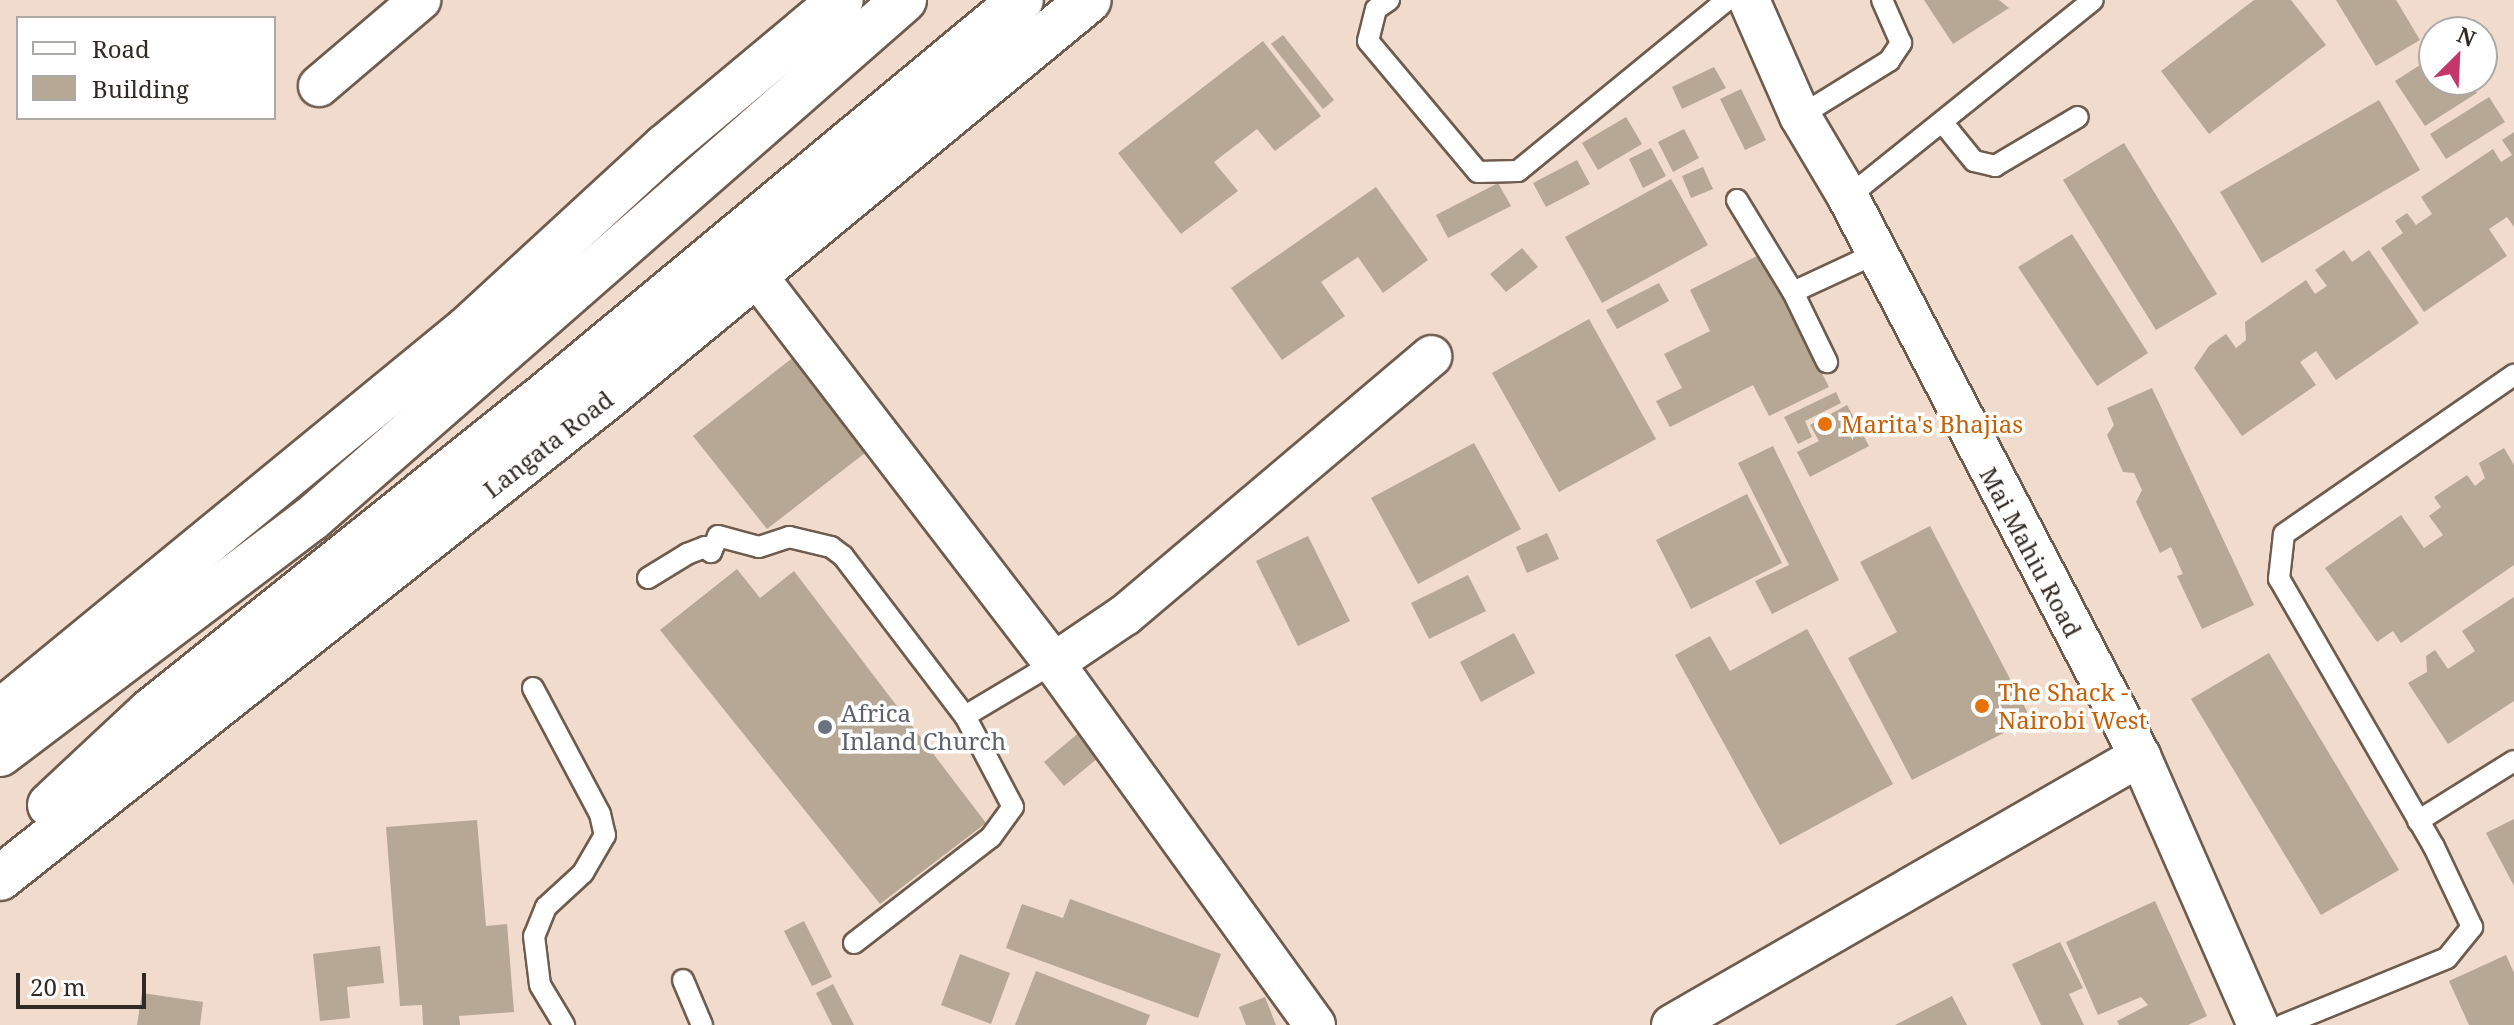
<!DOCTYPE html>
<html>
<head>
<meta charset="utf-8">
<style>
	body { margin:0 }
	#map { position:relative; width:2514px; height:1025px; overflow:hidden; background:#f1dbcc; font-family:"Noto Serif",serif }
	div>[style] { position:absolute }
	.building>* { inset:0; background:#b7a795 }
	.roads { filter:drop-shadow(2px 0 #6e5c4e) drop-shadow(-2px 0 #6e5c4e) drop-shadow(0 2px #6e5c4e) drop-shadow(0 -2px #6e5c4e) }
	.lane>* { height:20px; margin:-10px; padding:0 10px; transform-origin:10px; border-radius:10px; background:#fff }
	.street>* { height:40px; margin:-20px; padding:0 20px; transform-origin:20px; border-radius:20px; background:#fff }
	.secondary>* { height:44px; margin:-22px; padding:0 22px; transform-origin:22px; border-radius:22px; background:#fff }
	.dots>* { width:22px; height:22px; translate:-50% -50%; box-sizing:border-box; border:4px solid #fff; border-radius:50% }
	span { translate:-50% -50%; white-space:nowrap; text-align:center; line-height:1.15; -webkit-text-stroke:7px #fff; paint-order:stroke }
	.food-label { font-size:24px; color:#c56008 }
	.left { translate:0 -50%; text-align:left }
	.street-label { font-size:24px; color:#312923 }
	.worship-label { font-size:24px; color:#5b616d }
	.legend { position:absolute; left:16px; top:16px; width:260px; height:104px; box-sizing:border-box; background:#fff; border:2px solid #ada9a7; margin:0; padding:10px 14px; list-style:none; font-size:24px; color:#312923 }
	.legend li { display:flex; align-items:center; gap:16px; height:40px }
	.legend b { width:40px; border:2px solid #ada9a7 }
	.north { position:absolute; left:2418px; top:16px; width:80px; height:80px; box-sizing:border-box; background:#fff; border:2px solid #ada9a7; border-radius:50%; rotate:24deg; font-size:22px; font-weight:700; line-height:32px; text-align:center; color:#312923 }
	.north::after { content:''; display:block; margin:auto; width:28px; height:36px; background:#c43768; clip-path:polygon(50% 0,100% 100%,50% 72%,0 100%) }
	.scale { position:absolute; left:16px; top:973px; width:130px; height:36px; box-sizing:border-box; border:4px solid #312923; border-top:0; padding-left:10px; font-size:24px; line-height:28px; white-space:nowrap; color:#312923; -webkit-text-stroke:6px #fff; paint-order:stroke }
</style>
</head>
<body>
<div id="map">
	<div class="building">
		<i style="clip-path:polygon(1924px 0,1999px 0,2009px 8px,1953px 44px)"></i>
		<i style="clip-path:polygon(2254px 0,2291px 0,2326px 45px,2209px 134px,2161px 71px)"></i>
		<i style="clip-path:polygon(2336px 0,2396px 0,2420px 40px,2376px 66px)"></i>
		<i style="clip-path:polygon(1283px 35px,1334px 100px,1323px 109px,1271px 44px)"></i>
		<i style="clip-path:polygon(1263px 41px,1321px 116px,1275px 151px,1257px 129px,1214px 162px,1238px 191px,1181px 234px,1118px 153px)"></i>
		<i style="clip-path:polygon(2434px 56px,2434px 80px,2469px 80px,2477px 93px,2425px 126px,2395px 81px)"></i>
		<i style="clip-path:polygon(1714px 67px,1726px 88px,1682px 109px,1672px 87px)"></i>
		<i style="clip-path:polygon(1741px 89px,1766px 140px,1745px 150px,1720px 99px)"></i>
		<i style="clip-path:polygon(2489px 97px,2505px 122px,2446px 159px,2430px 134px)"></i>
		<i style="clip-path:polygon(2379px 100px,2420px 170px,2262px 263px,2220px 192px)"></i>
		<i style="clip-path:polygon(1626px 117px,1642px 144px,1598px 170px,1582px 143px)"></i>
		<i style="clip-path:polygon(1684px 129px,1699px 158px,1673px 172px,1658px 142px)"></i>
		<i style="clip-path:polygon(2514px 132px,2514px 227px,2507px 217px,2489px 229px,2507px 256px,2424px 312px,2381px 248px,2403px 233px,2395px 221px,2407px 213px,2416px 225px,2432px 214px,2421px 197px,2493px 149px,2501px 162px,2512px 155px,2502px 140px)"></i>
		<i style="clip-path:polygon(2124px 143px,2217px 294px,2156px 330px,2063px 180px)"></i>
		<i style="clip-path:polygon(1651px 148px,1666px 176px,1643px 188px,1629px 159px)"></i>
		<i style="clip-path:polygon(1577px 160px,1590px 184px,1546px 207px,1533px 183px)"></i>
		<i style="clip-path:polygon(1703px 167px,1713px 189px,1691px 198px,1682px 176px)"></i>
		<i style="clip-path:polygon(1671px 179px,1708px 245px,1602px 303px,1565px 237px)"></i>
		<i style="clip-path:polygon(1498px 183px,1511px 206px,1448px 238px,1436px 215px)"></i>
		<i style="clip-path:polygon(1376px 187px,1428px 260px,1383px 293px,1358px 257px,1321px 282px,1345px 316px,1282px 360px,1231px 288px)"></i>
		<i style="clip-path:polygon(2072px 234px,2148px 353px,2097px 386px,2018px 267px)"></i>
		<i style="clip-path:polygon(1522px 248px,1538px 267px,1506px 292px,1490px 274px)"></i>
		<i style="clip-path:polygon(2344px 250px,2352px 262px,2369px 250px,2419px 323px,2336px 380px,2316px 351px,2300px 362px,2316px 385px,2242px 436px,2194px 368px,2209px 346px,2226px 334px,2236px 348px,2246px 340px,2245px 322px,2306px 280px,2315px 294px,2327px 286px,2315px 270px)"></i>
		<i style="clip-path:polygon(1761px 254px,1829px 387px,1769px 416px,1753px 385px,1670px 427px,1656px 401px,1682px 388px,1664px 354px,1710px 331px,1690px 290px)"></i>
		<i style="clip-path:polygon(1659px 283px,1669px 301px,1617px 329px,1606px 310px)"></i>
		<i style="clip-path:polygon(1589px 319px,1656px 439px,1559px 492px,1492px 373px)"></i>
		<i style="clip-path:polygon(800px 352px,874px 446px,767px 529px,693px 436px)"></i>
		<i style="clip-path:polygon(2152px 388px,2254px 605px,2202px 629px,2177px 576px,2183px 574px,2171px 547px,2160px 553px,2136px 502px,2142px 490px,2134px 473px,2123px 472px,2107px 435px,2114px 425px,2107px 408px)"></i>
		<i style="clip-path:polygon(1836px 392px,1841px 403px,1805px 421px,1812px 437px,1798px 444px,1784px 417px)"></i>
		<i style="clip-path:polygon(1847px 405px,1869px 446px,1810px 477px,1797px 452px,1819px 441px,1810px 425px)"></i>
		<i style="clip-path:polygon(1474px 443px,1521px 529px,1418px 584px,1371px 498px)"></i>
		<i style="clip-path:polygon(1773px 446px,1839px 580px,1772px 614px,1755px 581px,1789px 565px,1738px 463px)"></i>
		<i style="clip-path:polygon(2504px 448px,2514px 465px,2514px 565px,2401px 643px,2393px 631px,2377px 642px,2325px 568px,2401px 515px,2424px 548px,2443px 535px,2429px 516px,2441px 507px,2434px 497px,2467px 475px,2475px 486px,2485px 478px,2479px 463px)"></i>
		<i style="clip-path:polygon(1747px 494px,1782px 563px,1691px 609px,1656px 540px)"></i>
		<i style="clip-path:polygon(1930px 526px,2031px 719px,1912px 780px,1848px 658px,1897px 632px,1860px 562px)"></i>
		<i style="clip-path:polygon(1547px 533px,1559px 559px,1527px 573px,1516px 547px)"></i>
		<i style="clip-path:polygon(1308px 536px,1350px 621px,1298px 646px,1256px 561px)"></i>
		<i style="clip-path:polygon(737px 569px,760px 598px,794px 571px,986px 823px,880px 904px,660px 630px)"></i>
		<i style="clip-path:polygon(1468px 575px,1486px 611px,1429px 639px,1411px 603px)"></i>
		<i style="clip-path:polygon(2514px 597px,2514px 701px,2448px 744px,2408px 683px,2427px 672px,2426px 656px,2435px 650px,2448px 669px,2475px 651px,2462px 631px)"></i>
		<i style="clip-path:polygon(1807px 629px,1893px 784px,1780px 845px,1675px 655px,1710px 636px,1730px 671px)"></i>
		<i style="clip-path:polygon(1514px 633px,1535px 673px,1481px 702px,1460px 662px)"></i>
		<i style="clip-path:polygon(2269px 653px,2399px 870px,2321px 915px,2191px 699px)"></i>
		<i style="clip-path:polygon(1088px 725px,1109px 749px,1064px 786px,1044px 762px)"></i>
		<i style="clip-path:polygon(2514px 819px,2514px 886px,2486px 833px)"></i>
		<i style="clip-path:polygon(477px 820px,486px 926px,507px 924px,514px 1012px,459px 1016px,460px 1025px,423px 1025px,422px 1005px,400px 1006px,386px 827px)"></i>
		<i style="clip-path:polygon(1070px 899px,1221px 954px,1198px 1018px,1006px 948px,1022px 904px,1063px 918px)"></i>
		<i style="clip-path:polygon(2155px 901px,2207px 1016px,2188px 1025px,2119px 1025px,2117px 1021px,2148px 1005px,2141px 997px,2098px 1015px,2066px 942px)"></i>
		<i style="clip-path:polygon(804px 921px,832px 977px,812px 986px,784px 931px)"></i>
		<i style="clip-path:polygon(2060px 942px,2083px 988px,2069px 994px,2084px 1025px,2041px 1025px,2012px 964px)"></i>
		<i style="clip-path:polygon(380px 946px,384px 983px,347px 987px,350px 1018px,320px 1021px,313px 954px)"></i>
		<i style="clip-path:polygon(960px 954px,1010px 973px,991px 1024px,941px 1005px)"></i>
		<i style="clip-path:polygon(2506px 955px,2514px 973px,2514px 1025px,2469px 1025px,2449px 981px)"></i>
		<i style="clip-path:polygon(1036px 971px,1150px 1015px,1146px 1025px,1015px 1025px)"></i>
		<i style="clip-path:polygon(833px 984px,854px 1025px,832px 1025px,816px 993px)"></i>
		<i style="clip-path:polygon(142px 993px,203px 1002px,200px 1025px,137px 1025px)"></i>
		<i style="clip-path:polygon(1952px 996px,1967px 1025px,1895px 1025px)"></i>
		<i style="clip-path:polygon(1265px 997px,1276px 1025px,1246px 1025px,1239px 1007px)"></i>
	</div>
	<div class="roads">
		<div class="lane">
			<i style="left:1389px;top:0;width:16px;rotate:145deg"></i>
			<i style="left:1376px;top:9px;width:33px;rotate:104deg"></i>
			<i style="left:1368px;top:41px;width:171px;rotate:50deg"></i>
			<i style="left:1478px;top:172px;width:40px;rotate:-1.4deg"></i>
			<i style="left:1518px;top:171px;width:270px;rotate:-39.3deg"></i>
			<i style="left:1800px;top:116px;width:105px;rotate:-31.7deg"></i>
			<i style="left:1889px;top:61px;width:22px;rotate:-56deg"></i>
			<i style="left:1901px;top:43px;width:47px;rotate:-113.8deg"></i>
			<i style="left:1943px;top:123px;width:49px;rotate:50.8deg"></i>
			<i style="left:1974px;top:161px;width:22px;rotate:13deg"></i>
			<i style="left:1995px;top:166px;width:96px;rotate:-30.6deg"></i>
			<i style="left:1848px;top:197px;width:314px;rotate:-38.8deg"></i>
			<i style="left:1737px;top:200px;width:108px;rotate:58.7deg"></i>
			<i style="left:1793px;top:292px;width:78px;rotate:64.1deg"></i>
			<i style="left:1793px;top:292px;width:93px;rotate:-24.9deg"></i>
			<i style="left:648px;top:578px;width:46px;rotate:-31.6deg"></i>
			<i style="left:687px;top:554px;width:19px;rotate:-21deg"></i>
			<i style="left:705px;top:547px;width:8px;rotate:40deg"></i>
			<i style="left:711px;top:552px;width:17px;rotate:-66deg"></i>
			<i style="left:718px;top:536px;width:42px;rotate:15deg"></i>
			<i style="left:759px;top:547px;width:32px;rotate:-18deg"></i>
			<i style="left:789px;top:537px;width:43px;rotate:13.4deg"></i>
			<i style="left:831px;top:547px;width:15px;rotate:37deg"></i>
			<i style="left:843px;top:556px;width:201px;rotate:52.7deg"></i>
			<i style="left:533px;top:688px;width:143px;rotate:62deg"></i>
			<i style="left:600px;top:814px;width:22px;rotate:77deg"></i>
			<i style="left:605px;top:835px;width:44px;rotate:120.1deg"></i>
			<i style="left:583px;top:873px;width:50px;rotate:137.4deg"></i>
			<i style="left:546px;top:907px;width:31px;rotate:112deg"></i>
			<i style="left:534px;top:936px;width:49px;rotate:83deg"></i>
			<i style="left:540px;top:985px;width:47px;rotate:59deg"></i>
			<i style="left:2418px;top:821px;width:113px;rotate:-32deg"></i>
			<i style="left:854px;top:943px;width:173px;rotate:-37.7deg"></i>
			<i style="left:991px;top:837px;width:37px;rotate:-54deg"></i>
			<i style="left:1013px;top:807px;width:103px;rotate:-117.8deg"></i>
			<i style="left:965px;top:716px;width:104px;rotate:-30.8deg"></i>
			<i style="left:683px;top:980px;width:49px;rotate:67.1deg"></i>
			<i style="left:2283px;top:1025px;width:177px;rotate:-22.2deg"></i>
			<i style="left:2447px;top:958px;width:40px;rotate:-51deg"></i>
			<i style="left:2472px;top:927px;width:89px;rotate:-115.4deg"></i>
			<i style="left:2434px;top:847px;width:310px;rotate:-120deg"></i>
			<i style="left:2279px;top:579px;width:45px;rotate:-83.7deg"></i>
			<i style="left:2284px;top:534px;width:280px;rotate:-34.7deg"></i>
		</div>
		<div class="street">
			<i style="left:1749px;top:0;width:127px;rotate:66.3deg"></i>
			<i style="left:1800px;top:116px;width:94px;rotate:59.3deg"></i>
			<i style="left:1848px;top:197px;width:631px;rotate:62.42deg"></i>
			<i style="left:2140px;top:756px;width:294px;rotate:66.3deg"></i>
			<i style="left:319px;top:86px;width:133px;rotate:-40.4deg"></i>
			<i style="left:756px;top:275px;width:489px;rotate:52.5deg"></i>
			<i style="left:1315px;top:1025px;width:446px;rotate:-125.8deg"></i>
			<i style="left:1054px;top:663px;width:86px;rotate:-34.1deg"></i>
			<i style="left:1125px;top:615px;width:401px;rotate:-40.2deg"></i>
			<i style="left:1672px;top:1025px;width:540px;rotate:-29.89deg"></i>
		</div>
		<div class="secondary">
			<i style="left:0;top:712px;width:604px;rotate:-39.36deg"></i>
			<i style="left:467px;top:329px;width:269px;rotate:-42.6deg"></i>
			<i style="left:665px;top:147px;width:229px;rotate:-39.9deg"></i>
			<i style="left:0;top:754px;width:390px;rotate:-37.1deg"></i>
			<i style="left:311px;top:519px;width:788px;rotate:-41.19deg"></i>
			<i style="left:50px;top:805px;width:139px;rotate:-43deg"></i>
			<i style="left:152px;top:710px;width:493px;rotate:-38.7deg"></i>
			<i style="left:537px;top:402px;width:629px;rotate:-39.71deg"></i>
			<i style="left:0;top:878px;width:779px;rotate:-38.38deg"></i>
			<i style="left:611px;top:394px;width:619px;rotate:-39.5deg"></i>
		</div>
	</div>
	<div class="dots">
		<i style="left:1825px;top:424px;background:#e8710a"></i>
		<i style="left:1982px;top:706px;background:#e8710a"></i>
		<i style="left:825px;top:727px;background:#6b7280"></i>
	</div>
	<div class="food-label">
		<span class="left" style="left:1841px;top:424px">Marita's Bhajias</span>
		<span class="left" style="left:1998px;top:706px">The Shack -<br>Nairobi West</span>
	</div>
	<div class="street-label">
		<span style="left:548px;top:444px;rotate:-38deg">Langata Road</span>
		<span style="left:2031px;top:552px;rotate:62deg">Mai Mahiu Road</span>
	</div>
	<div class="worship-label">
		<span class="left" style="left:841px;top:727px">Africa<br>Inland Church</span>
	</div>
	<ul class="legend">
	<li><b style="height:10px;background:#fff"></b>Road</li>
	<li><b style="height:22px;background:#b7a795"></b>Building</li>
	</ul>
	<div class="north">N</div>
	<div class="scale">20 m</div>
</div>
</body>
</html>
